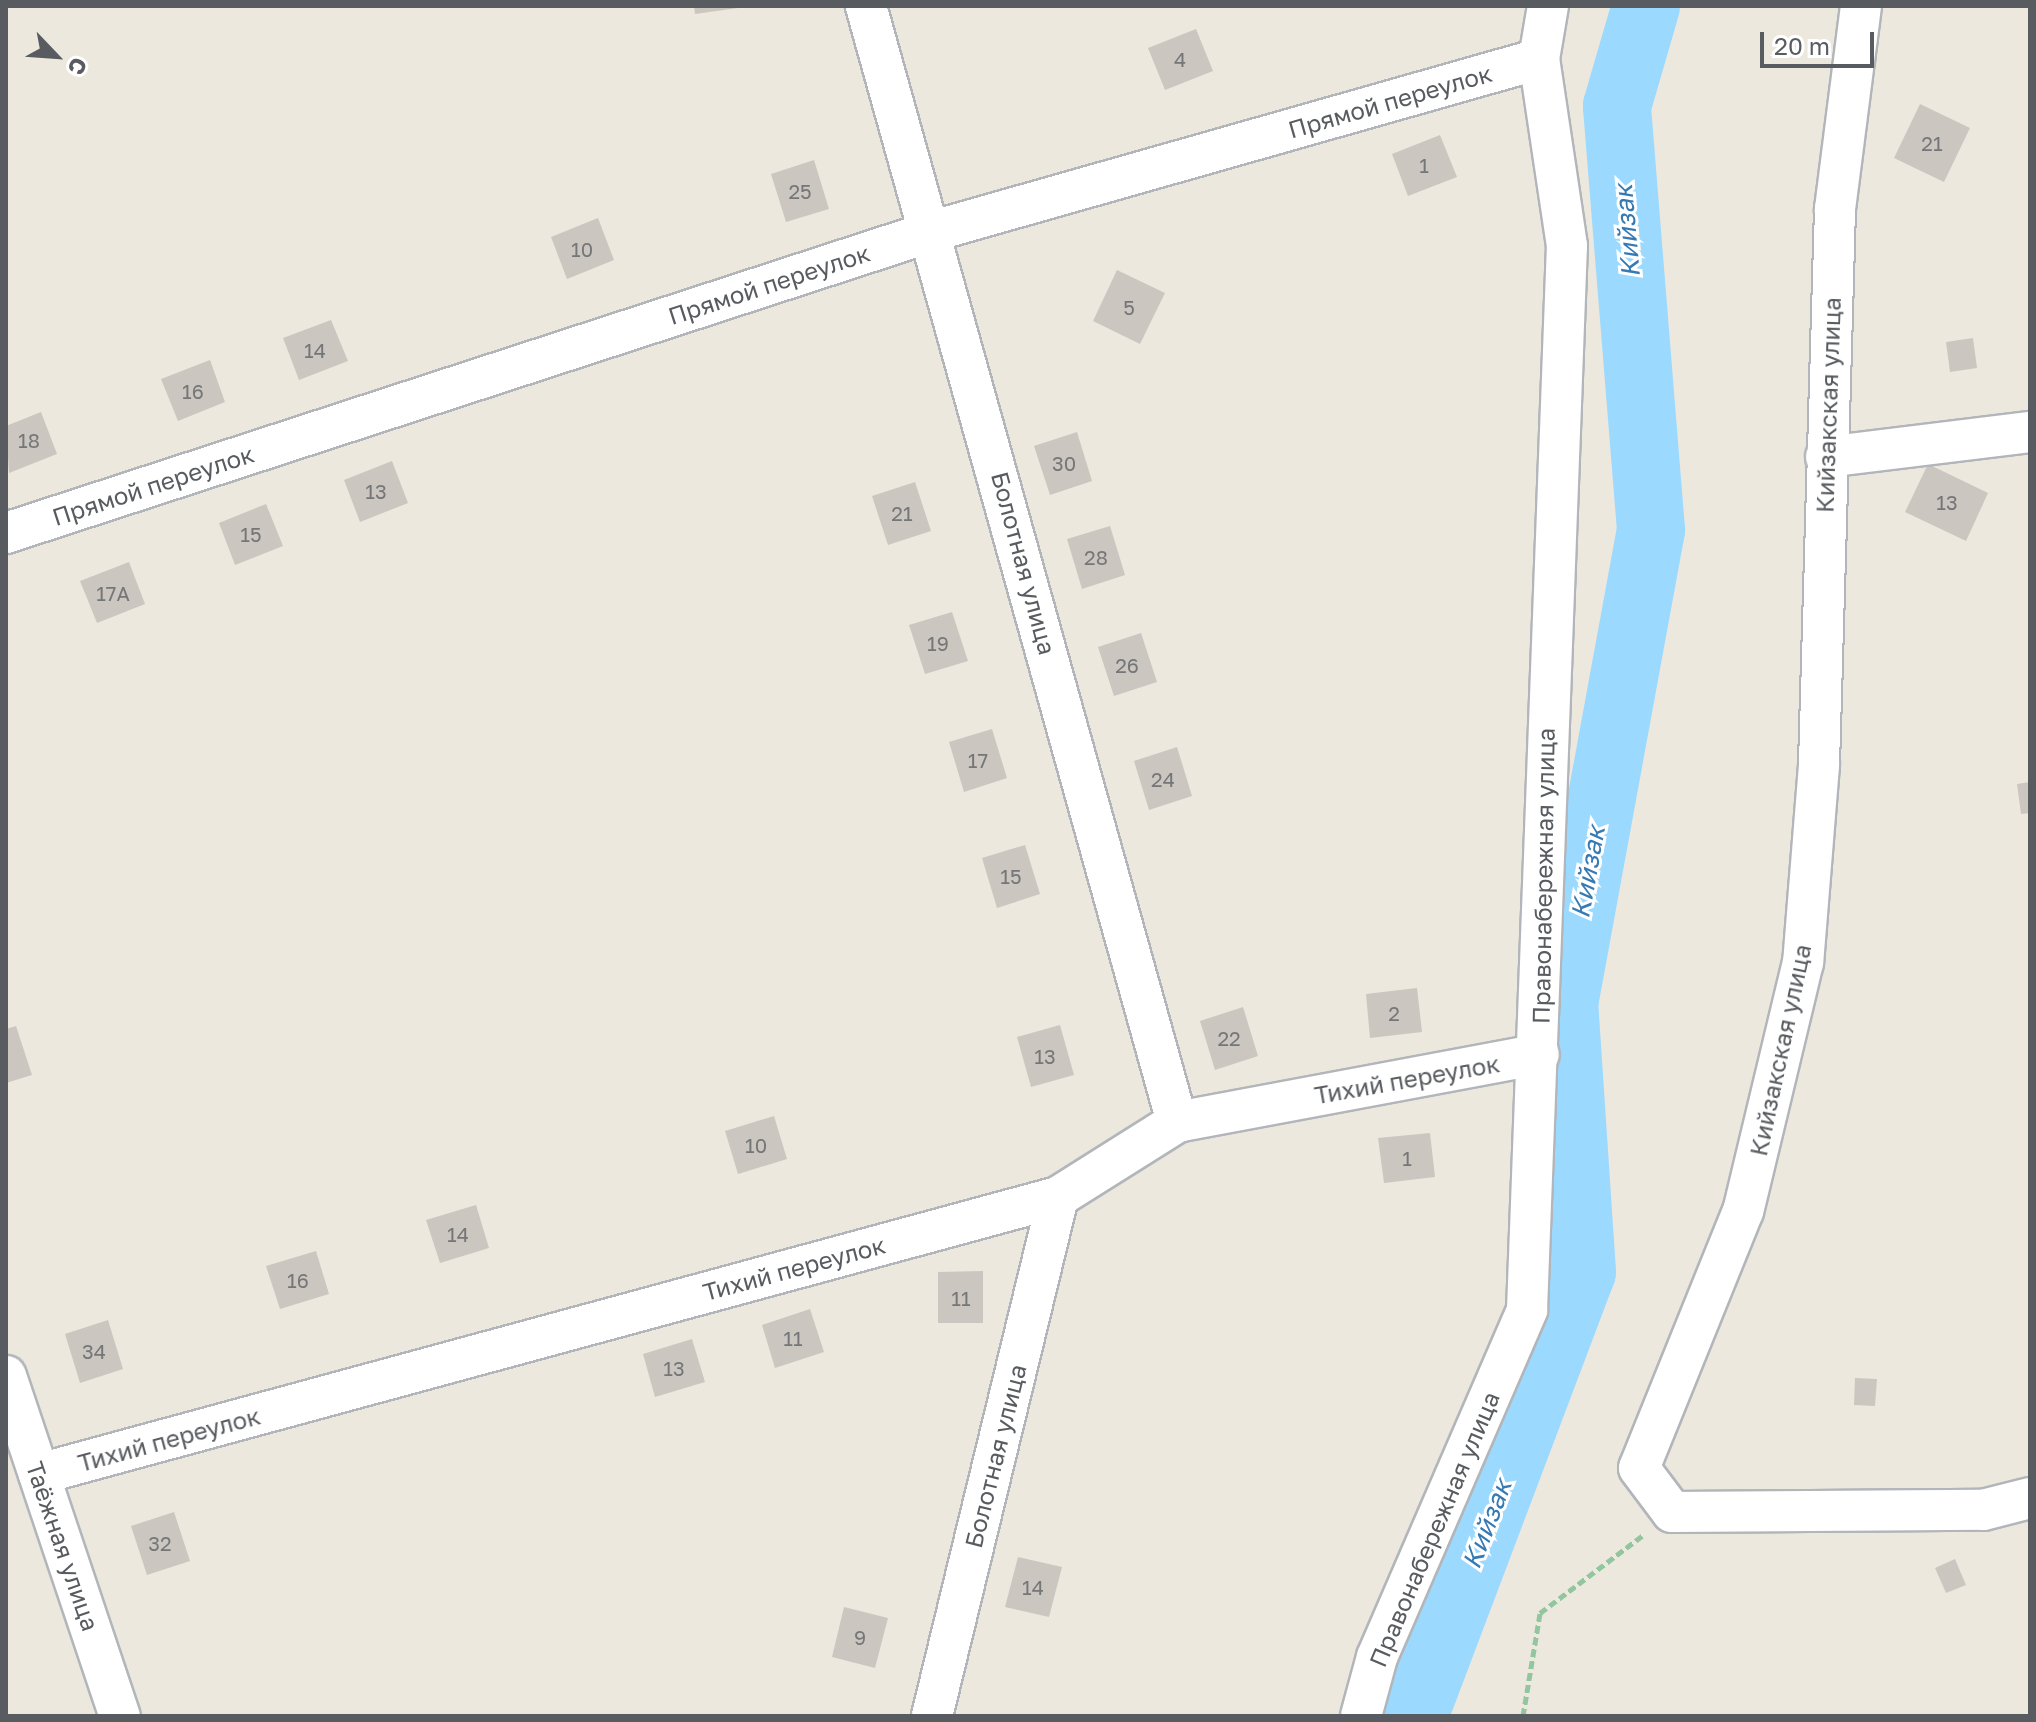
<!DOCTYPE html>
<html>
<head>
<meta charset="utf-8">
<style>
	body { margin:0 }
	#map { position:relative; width:2036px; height:1722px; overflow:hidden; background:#ece8de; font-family:"Golos Text",sans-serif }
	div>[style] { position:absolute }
	.river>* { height:68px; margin:-34px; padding:0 34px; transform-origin:34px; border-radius:34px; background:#9bd9ff }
	.building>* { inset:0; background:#cbc6c0 }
	.path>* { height:5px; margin-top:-2.5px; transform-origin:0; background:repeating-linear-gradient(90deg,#92c69e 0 8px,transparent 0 12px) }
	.roads { filter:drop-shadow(2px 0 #b2b6ba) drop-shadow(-2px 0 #b2b6ba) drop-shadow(0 2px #b2b6ba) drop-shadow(0 -2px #b2b6ba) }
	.minor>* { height:40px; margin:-20px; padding:0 20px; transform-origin:20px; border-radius:20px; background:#fff }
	span { translate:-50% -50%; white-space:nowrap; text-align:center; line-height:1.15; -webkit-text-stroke:6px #fff; paint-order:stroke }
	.number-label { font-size:20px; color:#757678 }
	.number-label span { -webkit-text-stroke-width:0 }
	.street-label { font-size:24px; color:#585c60 }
	.water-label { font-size:26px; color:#367ab4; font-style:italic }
	.frame { position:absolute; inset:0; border:8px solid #585c60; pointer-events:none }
	.north { position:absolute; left:16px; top:16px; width:80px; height:80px; -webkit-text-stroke:6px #fff; paint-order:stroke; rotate:115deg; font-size:22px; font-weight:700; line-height:32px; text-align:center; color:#585c60 }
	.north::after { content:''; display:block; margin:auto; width:28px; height:36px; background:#585c60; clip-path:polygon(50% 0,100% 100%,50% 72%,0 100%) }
	.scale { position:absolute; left:1760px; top:32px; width:114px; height:36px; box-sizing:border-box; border:4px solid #585c60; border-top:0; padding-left:10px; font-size:24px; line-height:28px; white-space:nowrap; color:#585c60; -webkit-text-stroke:6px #fff; paint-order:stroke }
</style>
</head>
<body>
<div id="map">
	<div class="river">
		<i style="left:1414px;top:1716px;width:475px;rotate:-69.3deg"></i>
		<i style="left:1582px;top:1272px;width:269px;rotate:-93.8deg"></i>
		<i style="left:1564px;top:1004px;width:482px;rotate:-79.6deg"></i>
		<i style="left:1651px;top:530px;width:425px;rotate:-94.6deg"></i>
		<i style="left:1617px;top:106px;width:104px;rotate:-73.8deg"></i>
	</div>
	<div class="building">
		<i style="clip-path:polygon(694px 6px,738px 6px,738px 8px,695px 14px)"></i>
		<i style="clip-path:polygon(1196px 29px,1213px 71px,1165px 90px,1148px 48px)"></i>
		<i style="clip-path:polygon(1920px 104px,1970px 128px,1944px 182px,1894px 158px)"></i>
		<i style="clip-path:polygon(1440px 135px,1457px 177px,1408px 196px,1392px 154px)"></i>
		<i style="clip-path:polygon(814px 160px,829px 209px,786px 222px,771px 174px)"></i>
		<i style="clip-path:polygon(598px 218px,614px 260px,567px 279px,551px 237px)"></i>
		<i style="clip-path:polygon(1117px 270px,1165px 293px,1140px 344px,1093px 321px)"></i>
		<i style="clip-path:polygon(331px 320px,348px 361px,299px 380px,283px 338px)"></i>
		<i style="clip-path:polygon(1973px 338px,1977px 368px,1950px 372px,1946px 342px)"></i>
		<i style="clip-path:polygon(210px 360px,225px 402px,178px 421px,161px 379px)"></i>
		<i style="clip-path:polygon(41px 412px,57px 454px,9px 473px,6px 426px)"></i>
		<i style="clip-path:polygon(1077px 432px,1092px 481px,1050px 495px,1034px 446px)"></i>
		<i style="clip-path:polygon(392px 461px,408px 503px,360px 522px,344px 480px)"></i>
		<i style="clip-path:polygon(1928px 464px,1988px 493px,1966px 541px,1905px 512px)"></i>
		<i style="clip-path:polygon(915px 482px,931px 531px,888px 545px,872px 496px)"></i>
		<i style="clip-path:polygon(266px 504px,283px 546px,235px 565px,219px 523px)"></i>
		<i style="clip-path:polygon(1110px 526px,1125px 575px,1082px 589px,1067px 539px)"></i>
		<i style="clip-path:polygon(129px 562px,145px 604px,97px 623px,80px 581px)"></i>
		<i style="clip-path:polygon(952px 612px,968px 661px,925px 674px,909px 625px)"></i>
		<i style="clip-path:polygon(1141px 633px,1157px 682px,1114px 696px,1098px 647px)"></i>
		<i style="clip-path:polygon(992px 729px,1007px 778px,964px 792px,949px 742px)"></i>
		<i style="clip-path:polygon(1177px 747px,1192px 796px,1149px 810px,1134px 761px)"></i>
		<i style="clip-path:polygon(2030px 782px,2030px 813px,2021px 814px,2017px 784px)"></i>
		<i style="clip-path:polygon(1025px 845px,1040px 894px,997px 908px,982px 858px)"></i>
		<i style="clip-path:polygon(1417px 988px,1422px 1032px,1370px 1038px,1366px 994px)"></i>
		<i style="clip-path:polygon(1243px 1007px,1258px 1056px,1215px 1070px,1200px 1021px)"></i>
		<i style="clip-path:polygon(1060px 1025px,1074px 1075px,1031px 1087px,1017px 1037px)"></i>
		<i style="clip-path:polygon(16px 1026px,32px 1075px,6px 1083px,6px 1029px)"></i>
		<i style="clip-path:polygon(774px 1116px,787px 1159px,738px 1174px,725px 1131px)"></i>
		<i style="clip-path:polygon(1430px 1133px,1435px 1177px,1384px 1183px,1378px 1138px)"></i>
		<i style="clip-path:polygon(476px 1205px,489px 1248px,440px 1263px,426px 1220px)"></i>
		<i style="clip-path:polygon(316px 1251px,329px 1294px,280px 1309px,266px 1266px)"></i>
		<i style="clip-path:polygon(983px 1271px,983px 1323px,938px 1323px,938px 1272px)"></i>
		<i style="clip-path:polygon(810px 1309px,824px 1352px,775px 1368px,762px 1325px)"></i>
		<i style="clip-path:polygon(108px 1320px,123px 1369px,80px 1383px,65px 1334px)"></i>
		<i style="clip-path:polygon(692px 1339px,705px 1382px,655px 1397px,643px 1354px)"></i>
		<i style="clip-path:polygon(1855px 1378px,1877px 1379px,1875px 1406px,1854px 1405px)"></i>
		<i style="clip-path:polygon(174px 1512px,190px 1561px,147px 1575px,131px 1526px)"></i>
		<i style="clip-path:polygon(1018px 1557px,1062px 1567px,1049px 1617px,1005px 1607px)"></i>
		<i style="clip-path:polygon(1955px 1559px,1966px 1585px,1946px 1593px,1935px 1568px)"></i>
		<i style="clip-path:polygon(844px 1607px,888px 1618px,875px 1668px,832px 1657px)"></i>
	</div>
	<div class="path">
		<i style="left:1523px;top:1716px;width:104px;rotate:-80.6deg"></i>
		<i style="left:1540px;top:1613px;width:129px;rotate:-37.1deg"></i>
	</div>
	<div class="roads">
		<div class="minor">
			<i style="left:866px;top:6px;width:1159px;rotate:74.43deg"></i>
			<i style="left:1861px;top:6px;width:205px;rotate:97.3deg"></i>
			<i style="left:1835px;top:209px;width:556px;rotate:91.65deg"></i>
			<i style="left:1819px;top:765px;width:198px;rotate:94.6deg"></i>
			<i style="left:1803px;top:962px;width:256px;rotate:103.5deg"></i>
			<i style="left:1743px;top:1211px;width:277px;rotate:112deg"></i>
			<i style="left:1639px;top:1468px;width:55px;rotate:53.1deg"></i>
			<i style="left:1672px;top:1512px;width:311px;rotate:-0.4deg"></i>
			<i style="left:1983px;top:1510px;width:49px;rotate:-14.3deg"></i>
			<i style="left:1826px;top:457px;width:206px;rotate:-7deg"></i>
			<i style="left:6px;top:533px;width:975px;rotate:-18.04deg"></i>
			<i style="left:933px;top:231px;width:630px;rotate:-15.85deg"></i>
			<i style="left:6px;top:1376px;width:359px;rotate:71.5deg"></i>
			<i style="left:39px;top:1474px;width:1056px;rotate:-15.21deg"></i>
			<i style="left:1058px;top:1197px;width:141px;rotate:-32.2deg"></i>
			<i style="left:1177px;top:1122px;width:368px;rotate:-10.6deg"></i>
			<i style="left:932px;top:1716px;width:534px;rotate:-76.35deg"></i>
			<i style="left:1361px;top:1716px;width:61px;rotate:-74.8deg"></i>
			<i style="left:1377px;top:1657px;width:378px;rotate:-66.6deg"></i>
			<i style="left:1527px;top:1310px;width:1065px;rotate:-87.85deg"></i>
			<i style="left:1567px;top:246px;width:189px;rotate:-98.5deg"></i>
			<i style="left:1539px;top:59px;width:54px;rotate:-80.4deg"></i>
		</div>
	</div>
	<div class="number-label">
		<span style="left:1180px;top:59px">4</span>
		<span style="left:1932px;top:143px">21</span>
		<span style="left:1424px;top:165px">1</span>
		<span style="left:800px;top:191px">25</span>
		<span style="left:582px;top:249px">10</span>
		<span style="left:1129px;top:307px">5</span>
		<span style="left:315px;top:350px">14</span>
		<span style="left:193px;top:391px">16</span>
		<span style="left:29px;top:440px">18</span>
		<span style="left:1064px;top:463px">30</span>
		<span style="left:376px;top:491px">13</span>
		<span style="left:1947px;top:502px">13</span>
		<span style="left:902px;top:513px">21</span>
		<span style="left:251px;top:534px">15</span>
		<span style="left:1096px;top:557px">28</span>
		<span style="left:113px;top:593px">17А</span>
		<span style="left:938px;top:643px">19</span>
		<span style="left:1127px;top:665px">26</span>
		<span style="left:978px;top:760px">17</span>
		<span style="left:1163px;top:779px">24</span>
		<span style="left:1011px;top:876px">15</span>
		<span style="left:1394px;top:1013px">2</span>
		<span style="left:1229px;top:1038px">22</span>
		<span style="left:1045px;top:1056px">13</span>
		<span style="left:756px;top:1145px">10</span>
		<span style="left:1407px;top:1158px">1</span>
		<span style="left:458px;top:1234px">14</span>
		<span style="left:298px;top:1280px">16</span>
		<span style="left:961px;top:1298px">11</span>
		<span style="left:793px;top:1338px">11</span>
		<span style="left:94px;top:1351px">34</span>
		<span style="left:674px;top:1368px">13</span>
		<span style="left:160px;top:1543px">32</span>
		<span style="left:1033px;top:1587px">14</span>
		<span style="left:860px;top:1637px">9</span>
	</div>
	<div class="street-label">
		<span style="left:1390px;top:101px;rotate:-16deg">Прямой переулок</span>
		<span style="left:769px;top:284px;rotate:-18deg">Прямой переулок</span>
		<span style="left:1828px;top:405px;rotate:-88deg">Кийзакская улица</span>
		<span style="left:153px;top:485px;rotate:-18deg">Прямой переулок</span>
		<span style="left:1024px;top:563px;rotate:75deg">Болотная улица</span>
		<span style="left:1543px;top:876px;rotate:-89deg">Правонабережная улица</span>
		<span style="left:1780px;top:1050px;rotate:-78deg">Кийзакская улица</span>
		<span style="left:1407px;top:1079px;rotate:-10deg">Тихий переулок</span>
		<span style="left:794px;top:1268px;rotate:-15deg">Тихий переулок</span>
		<span style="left:169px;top:1439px;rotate:-15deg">Тихий переулок</span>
		<span style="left:995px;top:1456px;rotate:-76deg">Болотная улица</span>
		<span style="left:1434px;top:1529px;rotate:-67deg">Правонабережная улица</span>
		<span style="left:63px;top:1546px;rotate:71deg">Таёжная улица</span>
	</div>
	<div class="water-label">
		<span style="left:1627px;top:231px;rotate:-95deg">Кийзак</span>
		<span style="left:1588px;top:872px;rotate:-80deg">Кийзак</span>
		<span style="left:1487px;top:1524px;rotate:-69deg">Кийзак</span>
	</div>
	<div class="frame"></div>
	<div class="north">С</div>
	<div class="scale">20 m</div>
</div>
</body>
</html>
